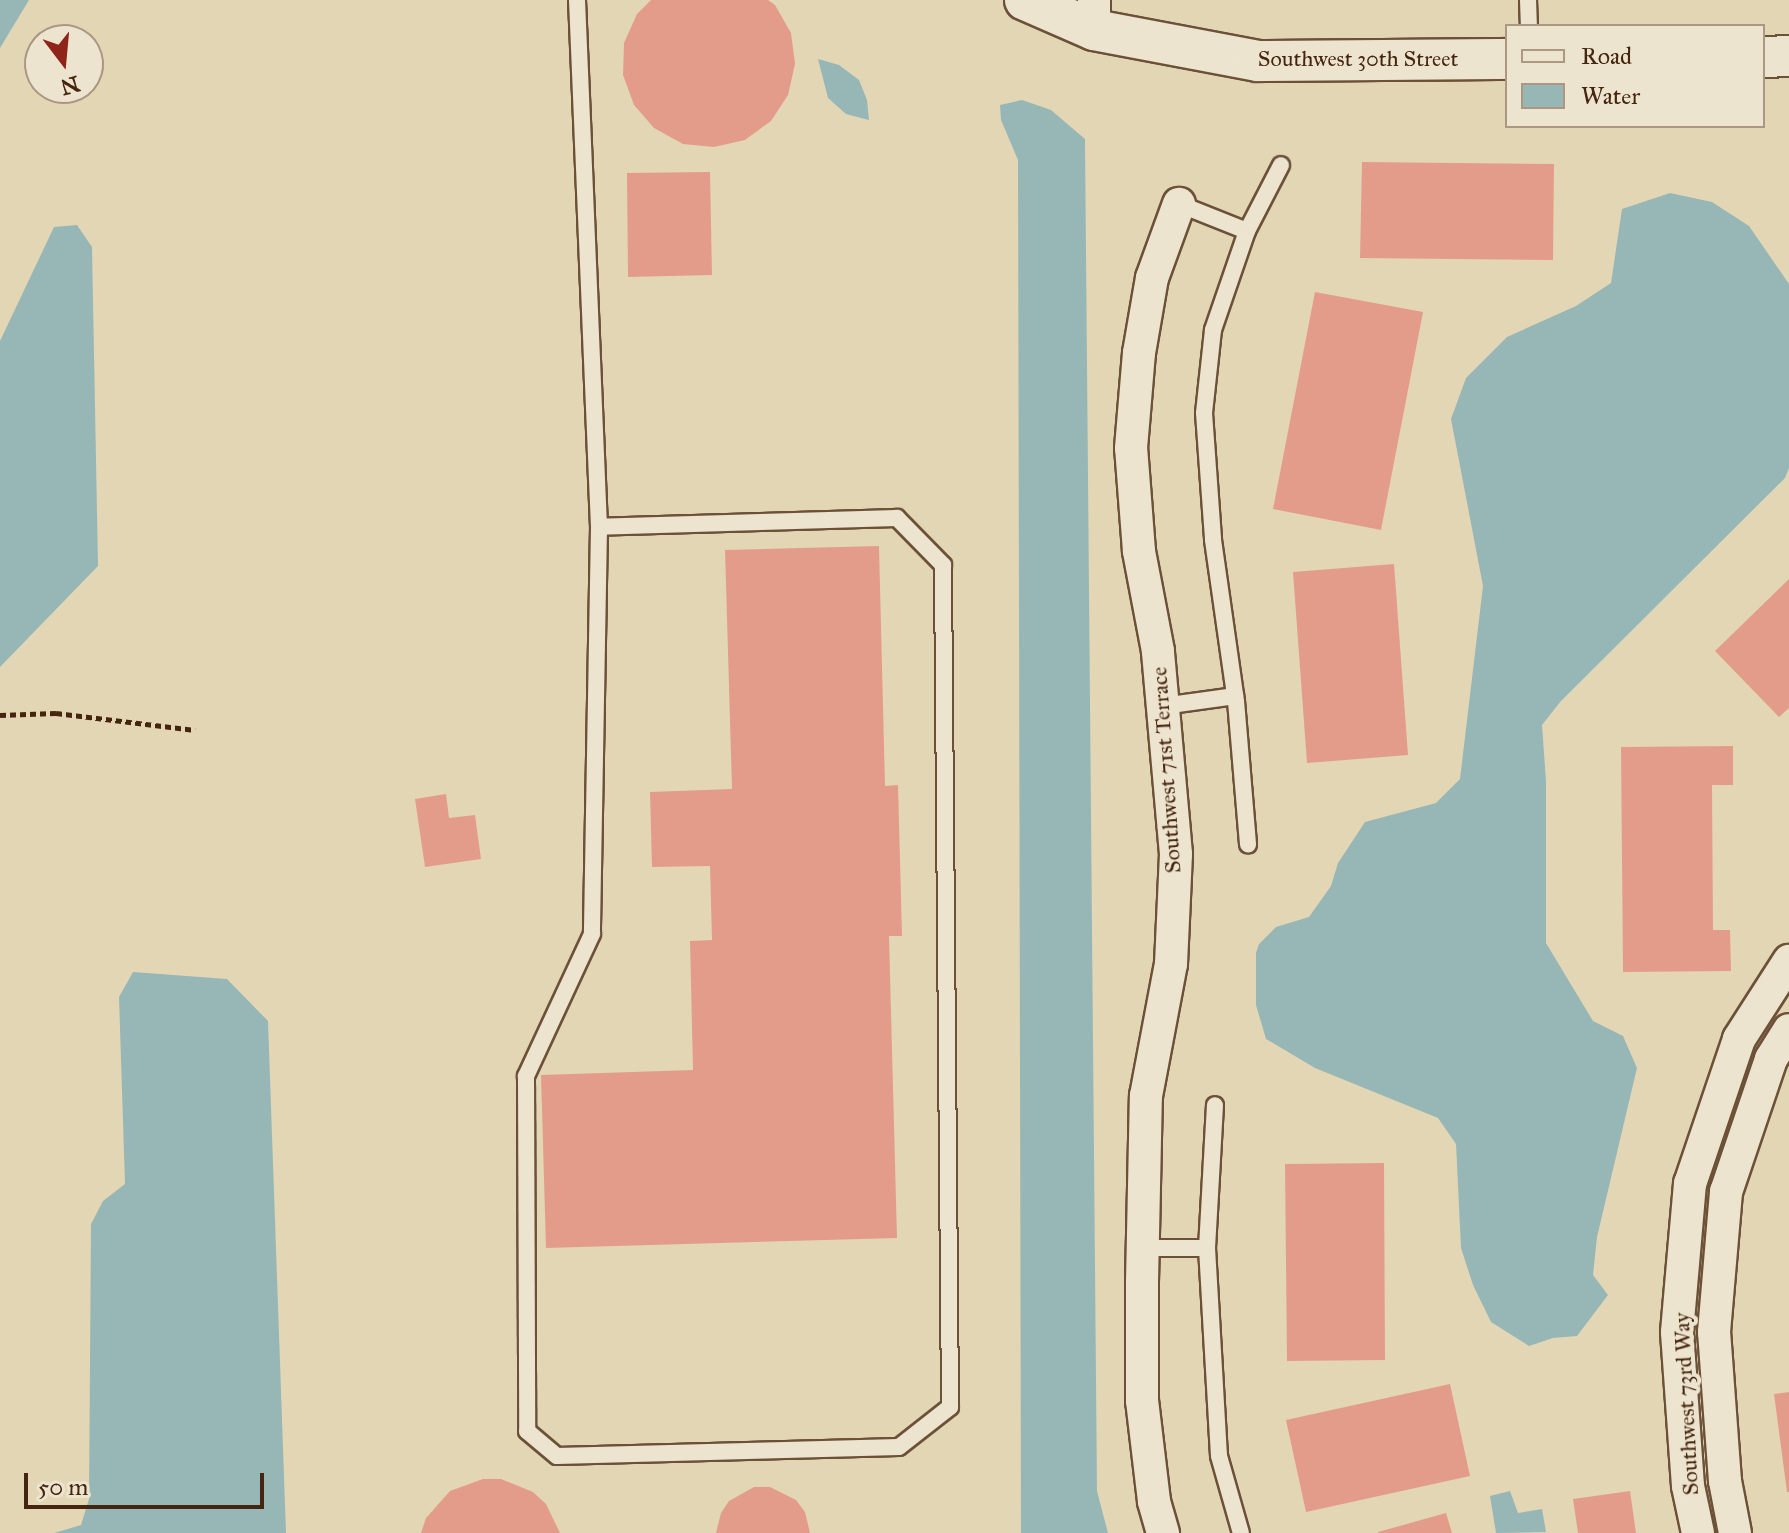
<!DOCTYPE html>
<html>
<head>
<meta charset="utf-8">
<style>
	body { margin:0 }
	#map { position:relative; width:1789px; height:1533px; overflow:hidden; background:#e3d6b5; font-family:"IM FELL Great Primer",serif }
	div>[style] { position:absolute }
	.water>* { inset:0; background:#97b7b6 }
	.building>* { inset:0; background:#e49c8a }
	.path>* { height:5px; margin-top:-2.5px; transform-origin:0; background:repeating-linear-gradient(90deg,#45250f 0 6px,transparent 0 10px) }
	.roads { filter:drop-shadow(2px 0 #6c5138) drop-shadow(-2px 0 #6c5138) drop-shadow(0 2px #6c5138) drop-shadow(0 -2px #6c5138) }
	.service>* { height:16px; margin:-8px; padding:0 8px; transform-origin:8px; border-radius:8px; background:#ede4cf }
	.minor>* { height:32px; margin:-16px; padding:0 16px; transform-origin:16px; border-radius:16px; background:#ede4cf }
	.tertiary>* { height:40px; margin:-20px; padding:0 20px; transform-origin:20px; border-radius:20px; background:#ede4cf }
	span { translate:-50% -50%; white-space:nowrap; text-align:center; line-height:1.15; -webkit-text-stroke:8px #ede4cf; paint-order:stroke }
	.street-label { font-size:22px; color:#45250f }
	.legend { position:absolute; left:1505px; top:24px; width:260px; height:104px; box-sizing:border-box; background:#ede4cf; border:2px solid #aa9882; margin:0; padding:10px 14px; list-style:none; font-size:24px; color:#45250f }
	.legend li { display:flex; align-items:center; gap:16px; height:40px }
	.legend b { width:40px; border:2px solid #aa9882 }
	.north { position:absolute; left:24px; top:24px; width:80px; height:80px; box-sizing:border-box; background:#ede4cf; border:2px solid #aa9882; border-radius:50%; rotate:164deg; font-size:22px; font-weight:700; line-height:32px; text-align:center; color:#45250f }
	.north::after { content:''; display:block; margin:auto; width:28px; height:36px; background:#8f2418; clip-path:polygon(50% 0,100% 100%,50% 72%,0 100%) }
	.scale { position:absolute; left:24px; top:1473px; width:240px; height:36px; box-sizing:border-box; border:4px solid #45250f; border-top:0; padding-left:10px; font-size:24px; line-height:28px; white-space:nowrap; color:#45250f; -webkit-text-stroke:6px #ede4cf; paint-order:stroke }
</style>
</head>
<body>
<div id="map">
	<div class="water">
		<i style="clip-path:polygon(0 0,29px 0,0 48px)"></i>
		<i style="clip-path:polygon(818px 59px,839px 65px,859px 80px,867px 100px,869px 120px,846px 114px,828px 98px)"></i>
		<i style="clip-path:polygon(1022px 100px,1051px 110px,1085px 139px,1097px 1491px,1108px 1533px,1021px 1533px,1018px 160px,1001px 120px,1000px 105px)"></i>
		<i style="clip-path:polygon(1670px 193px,1712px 202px,1749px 226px,1789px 284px,1789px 468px,1785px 478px,1561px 701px,1542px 725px,1546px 781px,1546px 943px,1593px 1021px,1623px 1036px,1637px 1068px,1597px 1237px,1593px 1275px,1608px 1295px,1577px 1336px,1553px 1338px,1529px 1346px,1491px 1322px,1473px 1285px,1461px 1248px,1456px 1144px,1438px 1118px,1315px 1068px,1266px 1039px,1256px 1005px,1256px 953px,1259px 944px,1276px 927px,1309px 917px,1331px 886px,1338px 863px,1365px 822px,1436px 803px,1460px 779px,1483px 586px,1451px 419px,1466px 378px,1507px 337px,1576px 306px,1611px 283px,1622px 209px)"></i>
		<i style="clip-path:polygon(77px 225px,92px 247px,98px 566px,0 667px,0 341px,54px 227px)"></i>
		<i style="clip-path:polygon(133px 972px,227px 979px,268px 1021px,286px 1533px,54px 1533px,81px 1525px,89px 1499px,91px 1224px,103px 1201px,125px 1184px,119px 997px)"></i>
		<i style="clip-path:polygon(1510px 1491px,1518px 1513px,1542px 1509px,1546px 1532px,1496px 1533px,1490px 1496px)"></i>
	</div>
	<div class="building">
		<i style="clip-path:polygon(651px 0,768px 0,775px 5px,791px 33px,795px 64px,788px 95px,771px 121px,745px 140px,714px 147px,683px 144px,654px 128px,634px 105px,623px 75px,624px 43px,637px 14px)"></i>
		<i style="clip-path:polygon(1362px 162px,1554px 164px,1553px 260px,1360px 258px)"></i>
		<i style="clip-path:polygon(710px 172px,712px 275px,628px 277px,627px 173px)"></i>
		<i style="clip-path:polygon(1315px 292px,1423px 312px,1381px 530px,1273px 509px)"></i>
		<i style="clip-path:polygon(879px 546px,885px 786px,898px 785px,902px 936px,889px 936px,897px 1238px,546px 1248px,541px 1075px,693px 1070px,690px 941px,712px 940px,710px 866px,652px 867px,650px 792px,732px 789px,725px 550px)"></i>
		<i style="clip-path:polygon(1394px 564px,1408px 755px,1307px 763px,1293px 572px)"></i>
		<i style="clip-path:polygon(1789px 579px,1789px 708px,1779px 717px,1715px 651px)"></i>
		<i style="clip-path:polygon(1733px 746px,1733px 785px,1712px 785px,1713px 930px,1730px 930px,1731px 971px,1623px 972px,1621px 747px)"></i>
		<i style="clip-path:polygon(446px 794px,449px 818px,475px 815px,481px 859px,425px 867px,415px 799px)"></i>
		<i style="clip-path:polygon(1384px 1163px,1385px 1360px,1287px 1361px,1285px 1164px)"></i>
		<i style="clip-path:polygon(1450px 1384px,1470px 1476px,1306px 1512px,1286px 1420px)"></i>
		<i style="clip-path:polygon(1789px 1392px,1789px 1492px,1787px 1492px,1774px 1394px)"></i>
		<i style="clip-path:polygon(483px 1479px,501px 1479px,533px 1492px,546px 1504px,560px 1533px,421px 1533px,426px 1518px,450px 1491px)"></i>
		<i style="clip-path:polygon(754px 1487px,770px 1487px,796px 1500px,805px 1512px,810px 1533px,716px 1533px,721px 1513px,729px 1501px)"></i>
		<i style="clip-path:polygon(1630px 1491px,1636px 1533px,1578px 1533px,1573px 1499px)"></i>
		<i style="clip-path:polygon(1446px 1513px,1452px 1533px,1378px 1533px,1378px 1532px)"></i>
	</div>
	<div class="path">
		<i style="left:0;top:715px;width:56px;rotate:-2deg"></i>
		<i style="left:56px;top:713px;width:140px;rotate:7deg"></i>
	</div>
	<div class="roads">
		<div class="service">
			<i style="left:577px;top:0;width:527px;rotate:87.61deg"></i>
			<i style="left:599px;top:527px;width:407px;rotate:91deg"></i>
			<i style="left:592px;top:934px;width:157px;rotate:114.9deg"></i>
			<i style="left:526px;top:1076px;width:355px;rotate:89.8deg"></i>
			<i style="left:527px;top:1431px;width:39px;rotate:40deg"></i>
			<i style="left:557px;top:1456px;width:342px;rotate:-1.5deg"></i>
			<i style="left:899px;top:1447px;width:65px;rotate:-38.1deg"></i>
			<i style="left:950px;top:1407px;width:842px;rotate:-90.48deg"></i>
			<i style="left:943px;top:565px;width:66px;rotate:-134.4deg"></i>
			<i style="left:897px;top:518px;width:298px;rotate:178.3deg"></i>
			<i style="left:1528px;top:0;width:26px;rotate:88deg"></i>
			<i style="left:1179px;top:204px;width:73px;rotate:21.7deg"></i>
			<i style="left:1247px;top:231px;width:105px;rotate:109deg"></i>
			<i style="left:1213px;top:330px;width:83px;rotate:96.2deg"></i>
			<i style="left:1204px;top:413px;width:127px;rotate:85.9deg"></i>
			<i style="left:1213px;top:540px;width:163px;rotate:81.9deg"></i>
			<i style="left:1236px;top:701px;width:144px;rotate:85.2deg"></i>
			<i style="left:1247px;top:231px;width:74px;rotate:-62.7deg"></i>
			<i style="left:1163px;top:706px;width:73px;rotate:-7.9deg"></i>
			<i style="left:1143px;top:1248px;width:64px"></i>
			<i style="left:1207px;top:1248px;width:208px;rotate:86.7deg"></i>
			<i style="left:1219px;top:1456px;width:80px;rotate:74.1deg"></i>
			<i style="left:1207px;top:1248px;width:143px;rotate:-86.8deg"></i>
		</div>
		<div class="minor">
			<i style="left:1094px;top:0;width:30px;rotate:90deg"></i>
			<i style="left:1163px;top:1533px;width:33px;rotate:-106deg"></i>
			<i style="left:1154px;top:1501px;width:101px;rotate:-96.8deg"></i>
			<i style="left:1142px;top:1401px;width:119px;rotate:-90deg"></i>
			<i style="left:1142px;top:1282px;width:186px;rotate:-88.8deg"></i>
			<i style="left:1146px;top:1096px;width:134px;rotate:-79.3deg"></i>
			<i style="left:1171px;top:964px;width:110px;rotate:-87.4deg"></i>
			<i style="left:1176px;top:854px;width:204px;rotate:-95.1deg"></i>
			<i style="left:1158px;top:651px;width:102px;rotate:-100.8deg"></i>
			<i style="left:1139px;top:551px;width:103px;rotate:-94.4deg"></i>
			<i style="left:1131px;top:448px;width:95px;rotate:-85.2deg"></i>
			<i style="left:1139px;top:353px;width:76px;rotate:-80.2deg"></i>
			<i style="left:1152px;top:278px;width:79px;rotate:-70deg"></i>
			<i style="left:1698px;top:1533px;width:48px;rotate:-102deg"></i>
			<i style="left:1688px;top:1486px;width:154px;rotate:-94.1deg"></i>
			<i style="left:1677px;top:1332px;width:149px;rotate:-85deg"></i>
			<i style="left:1690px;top:1184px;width:153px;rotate:-71.3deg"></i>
			<i style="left:1739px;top:1039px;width:93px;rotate:-57.3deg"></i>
			<i style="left:1735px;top:1533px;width:53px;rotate:-100.9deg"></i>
			<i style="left:1725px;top:1481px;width:149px;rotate:-94.2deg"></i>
			<i style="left:1714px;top:1332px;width:141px;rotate:-85.1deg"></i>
			<i style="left:1726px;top:1192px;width:140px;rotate:-71.3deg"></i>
			<i style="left:1771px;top:1059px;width:34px;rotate:-58deg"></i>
		</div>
		<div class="tertiary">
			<i style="left:1025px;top:0;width:75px;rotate:23.5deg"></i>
			<i style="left:1094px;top:30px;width:167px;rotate:10.7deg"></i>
			<i style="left:1258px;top:61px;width:249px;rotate:-0.5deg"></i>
			<i style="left:1763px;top:57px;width:26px;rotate:-2deg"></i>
		</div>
	</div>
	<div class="street-label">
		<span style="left:1358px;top:59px">Southwest 30th Street</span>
		<span style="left:1166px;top:770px;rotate:-94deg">Southwest 71st Terrace</span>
		<span style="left:1686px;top:1404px;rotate:-93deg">Southwest 73rd Way</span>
	</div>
	<ul class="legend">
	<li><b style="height:10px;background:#ede4cf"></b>Road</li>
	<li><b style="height:22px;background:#97b7b6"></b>Water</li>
	</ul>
	<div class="north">N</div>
	<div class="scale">50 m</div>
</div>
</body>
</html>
